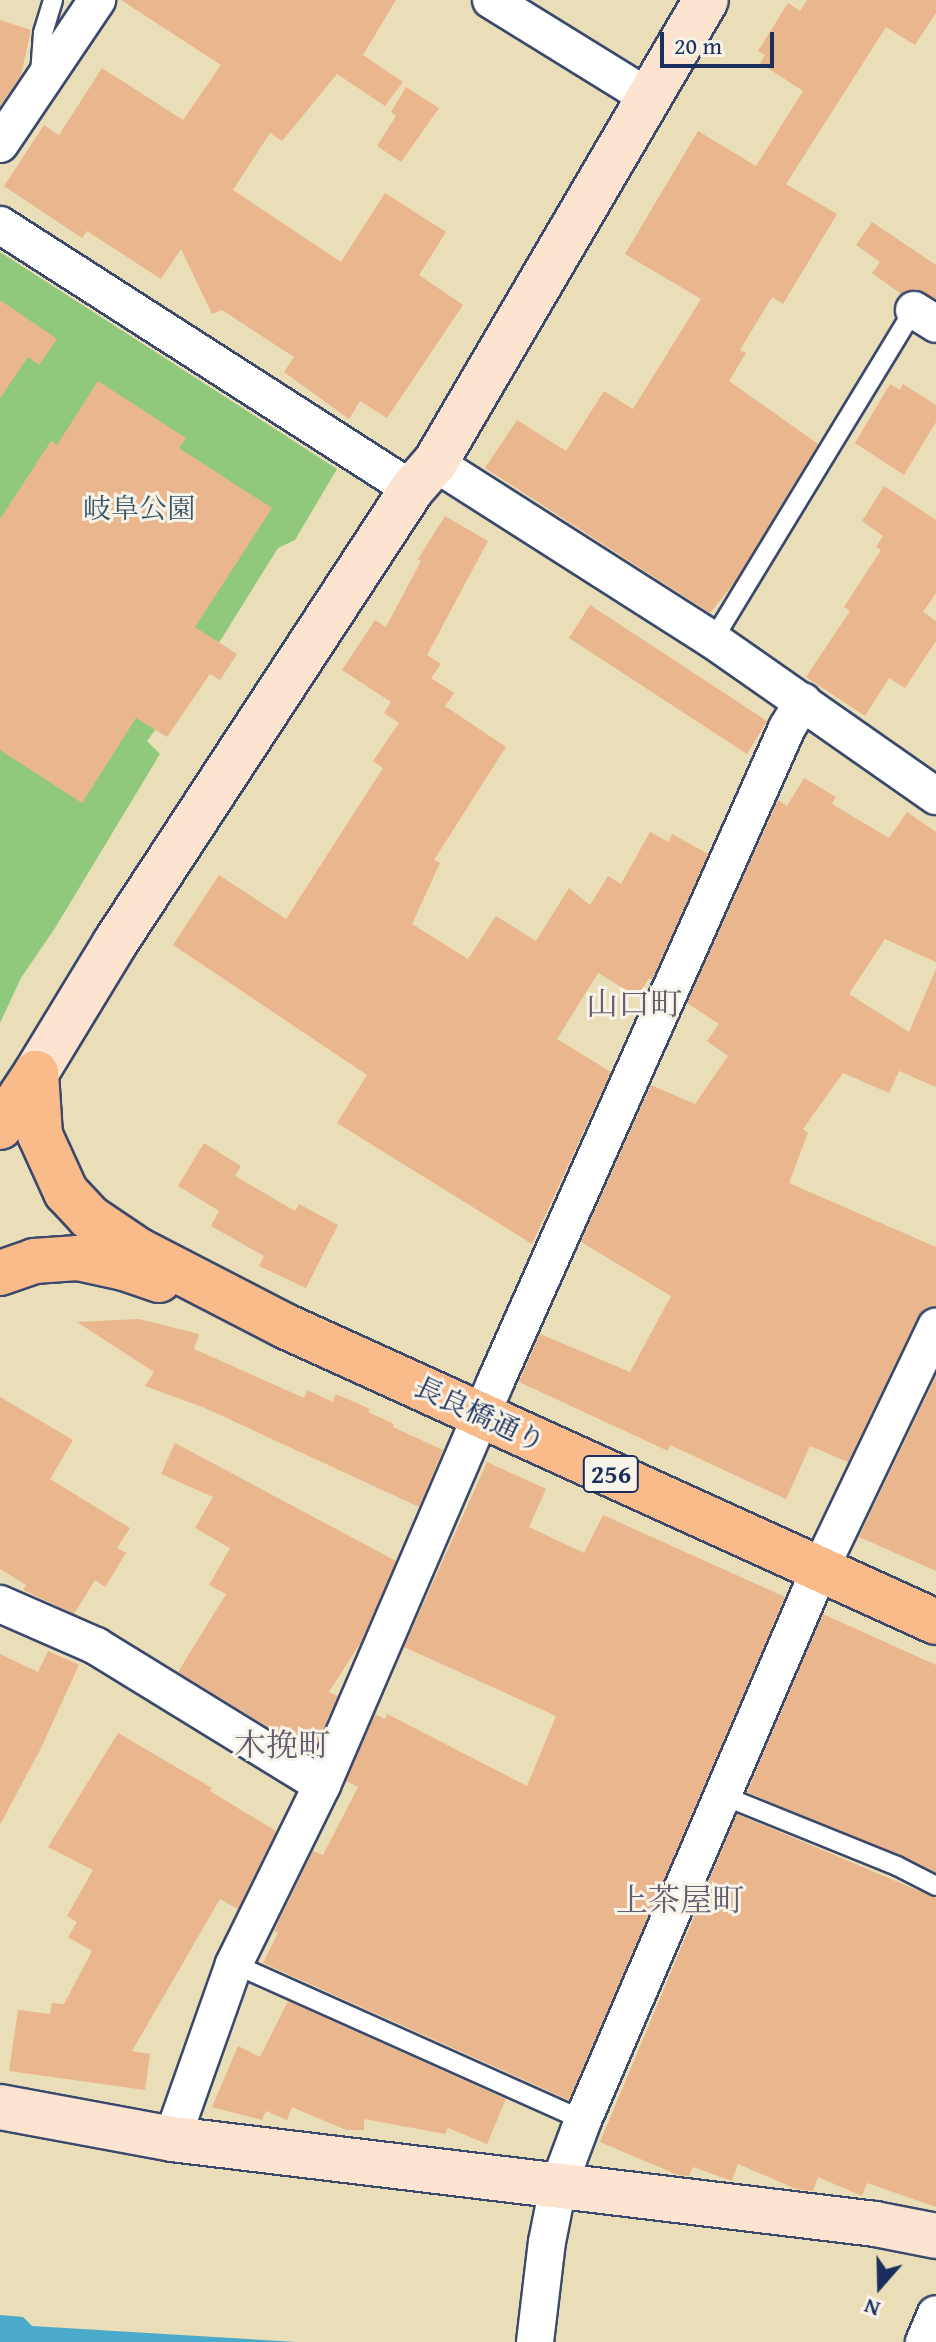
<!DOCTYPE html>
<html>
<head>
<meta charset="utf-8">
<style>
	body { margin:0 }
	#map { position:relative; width:936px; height:2342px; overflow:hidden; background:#eadeb9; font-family:"Gentium Book Plus","Noto Serif JP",serif }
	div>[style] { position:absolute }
	.green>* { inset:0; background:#90c97c }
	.water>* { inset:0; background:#4baaca }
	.building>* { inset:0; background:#eab68d }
	.roads { filter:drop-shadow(2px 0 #3a496c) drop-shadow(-2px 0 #3a496c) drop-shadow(0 2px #3a496c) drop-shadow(0 -2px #3a496c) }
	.lane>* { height:18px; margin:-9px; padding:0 9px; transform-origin:9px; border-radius:9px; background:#fff }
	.street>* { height:36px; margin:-18px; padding:0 18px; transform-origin:18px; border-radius:18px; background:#fff }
	.secondary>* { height:44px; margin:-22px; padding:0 22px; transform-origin:22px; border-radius:22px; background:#fde4d1 }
	.highway>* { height:44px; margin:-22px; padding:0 22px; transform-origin:22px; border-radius:22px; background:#fabb8b }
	span { translate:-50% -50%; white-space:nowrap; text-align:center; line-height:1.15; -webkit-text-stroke:6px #f7f3e8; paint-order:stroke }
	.shield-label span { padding:2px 6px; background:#f7f3e8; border:2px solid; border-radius:6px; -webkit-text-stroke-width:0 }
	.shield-label { font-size:26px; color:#1b2f5e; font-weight:700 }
	.park-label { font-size:28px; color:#385666 }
	.street-label { font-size:28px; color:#1b2f5e }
	.quarter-label { font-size:32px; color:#635e6e }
	.north { position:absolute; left:840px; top:2246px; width:80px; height:80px; -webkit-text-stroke:6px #f7f3e8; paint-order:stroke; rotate:200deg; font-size:22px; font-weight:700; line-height:32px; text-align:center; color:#1b2f5e }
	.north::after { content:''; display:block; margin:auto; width:28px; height:36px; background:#1b2f5e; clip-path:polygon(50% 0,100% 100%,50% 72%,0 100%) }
	.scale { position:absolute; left:660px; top:32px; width:114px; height:36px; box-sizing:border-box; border:4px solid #1b2f5e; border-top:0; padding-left:10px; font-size:24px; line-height:28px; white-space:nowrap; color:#1b2f5e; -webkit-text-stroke:6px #f7f3e8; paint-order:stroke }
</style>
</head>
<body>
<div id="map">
	<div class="green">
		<i style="clip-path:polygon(0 252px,337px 469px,295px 540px,278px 548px,222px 638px,147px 741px,160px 754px,55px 928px,21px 978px,0 1023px)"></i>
	</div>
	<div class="water">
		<i style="clip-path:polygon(0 2315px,23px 2317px,32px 2326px,296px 2342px,0 2342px)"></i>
	</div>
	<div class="building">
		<i style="clip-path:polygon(121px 0,396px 0,363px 55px,403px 82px,385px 106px,337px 74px,282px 141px,270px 133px,233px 190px,341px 262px,385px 193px,446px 232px,419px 275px,463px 305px,387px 418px,360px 401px,349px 419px,284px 372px,294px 357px,222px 310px,212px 314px,181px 249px,161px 279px,87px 231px,82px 238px,4px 186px,44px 125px,59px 135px,102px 68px,183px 120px,221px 65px)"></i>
		<i style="clip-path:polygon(807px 0,936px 0,936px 13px,915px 45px,886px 27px,786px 184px,837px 214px,783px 304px,772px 297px,740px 350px,746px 353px,729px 381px,818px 444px,734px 583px,710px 613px,485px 468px,517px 420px,566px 451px,604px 391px,633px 409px,701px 299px,625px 254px,698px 131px,756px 166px,803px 91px,760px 63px,765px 55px,758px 51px,788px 3px,800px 11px)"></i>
		<i style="clip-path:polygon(0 20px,31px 30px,21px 75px,0 106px)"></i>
		<i style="clip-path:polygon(406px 87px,439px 108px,401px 162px,377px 146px,396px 116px,391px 112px)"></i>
		<i style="clip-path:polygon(872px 222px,936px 265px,936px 299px,916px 289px,901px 294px,872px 273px,880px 262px,856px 245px)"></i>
		<i style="clip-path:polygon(0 300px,57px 339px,39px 365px,28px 357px,0 398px)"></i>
		<i style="clip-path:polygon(98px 381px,186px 438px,179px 448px,272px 508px,195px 627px,237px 654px,220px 680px,210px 674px,167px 737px,136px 718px,82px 803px,0 750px,0 519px,51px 441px,57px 445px)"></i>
		<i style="clip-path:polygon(890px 384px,900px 390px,903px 384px,936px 405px,936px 422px,904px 475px,855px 443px)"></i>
		<i style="clip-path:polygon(884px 486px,936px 520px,936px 593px,923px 612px,936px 621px,936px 641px,905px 688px,889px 678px,865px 716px,806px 677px,850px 611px,844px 607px,881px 550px,876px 547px,883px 536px,862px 521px)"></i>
		<i style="clip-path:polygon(445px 516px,488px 541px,427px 655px,441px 664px,431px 678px,454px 693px,445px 706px,506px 747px,434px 860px,440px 863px,412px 924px,468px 959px,496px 916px,536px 941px,569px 888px,590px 905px,608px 876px,621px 884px,650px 832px,669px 842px,672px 834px,708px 854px,652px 980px,649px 978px,638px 997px,598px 973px,557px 1039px,611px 1072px,532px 1244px,337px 1123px,367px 1075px,173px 945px,219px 875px,286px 919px,383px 768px,373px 761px,399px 723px,384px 713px,391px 702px,342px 670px,375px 620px,386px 627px,421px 561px,418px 559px)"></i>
		<i style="clip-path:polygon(590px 605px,767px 721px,747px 754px,569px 638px)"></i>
		<i style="clip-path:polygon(804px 778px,836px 797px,832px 804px,889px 838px,907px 812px,936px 832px,936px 962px,885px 939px,849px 994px,909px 1032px,936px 969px,936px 1087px,899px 1071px,889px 1093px,843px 1073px,803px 1129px,808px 1133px,789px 1183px,936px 1247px,936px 1306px,925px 1309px,917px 1318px,848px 1462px,810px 1446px,786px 1499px,670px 1445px,668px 1451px,519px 1382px,540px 1334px,630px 1372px,671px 1296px,581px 1242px,651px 1085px,695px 1104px,728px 1056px,707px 1041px,719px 1024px,687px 1003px,778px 800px,787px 806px)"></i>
		<i style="clip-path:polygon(204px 1143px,241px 1166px,235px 1176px,295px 1211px,299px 1204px,338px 1225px,306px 1288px,259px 1266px,264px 1256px,211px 1226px,219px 1211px,178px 1186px)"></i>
		<i style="clip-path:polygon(139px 1319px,199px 1334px,194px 1349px,304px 1398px,307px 1390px,333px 1402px,336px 1394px,370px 1409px,368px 1412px,394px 1424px,393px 1427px,443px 1450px,419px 1507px,205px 1408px,145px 1386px,154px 1372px,77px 1322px)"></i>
		<i style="clip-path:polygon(936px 1376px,936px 1571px,859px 1537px)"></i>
		<i style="clip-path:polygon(0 1397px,73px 1440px,50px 1479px,130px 1528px,117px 1548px,126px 1553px,105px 1587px,95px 1580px,74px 1614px,23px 1590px,26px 1585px,0 1569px)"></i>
		<i style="clip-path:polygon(175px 1443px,396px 1561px,361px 1642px,329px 1692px,338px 1696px,312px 1754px,178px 1672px,226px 1594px,209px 1585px,230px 1548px,195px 1528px,213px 1497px,161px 1474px)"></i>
		<i style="clip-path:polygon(487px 1462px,546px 1489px,529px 1527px,584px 1553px,603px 1515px,785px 1597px,569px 2100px,263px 1963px,278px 1933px,274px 1931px,313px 1851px,323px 1855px,358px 1787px,346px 1781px,375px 1714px,385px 1719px,387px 1714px,527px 1786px,556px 1716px,404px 1647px)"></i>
		<i style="clip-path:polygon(823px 1614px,936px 1665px,936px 1873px,747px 1792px)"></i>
		<i style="clip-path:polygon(48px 1651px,79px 1665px,41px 1748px,0 1825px,0 1654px,38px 1672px)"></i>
		<i style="clip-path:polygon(118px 1733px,212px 1788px,210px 1791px,276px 1831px,238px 1909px,220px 1899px,132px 2051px,150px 2054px,145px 2090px,9px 2071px,18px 2010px,50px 2014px,52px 2003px,64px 2004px,92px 1951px,68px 1937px,77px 1922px,67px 1916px,93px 1870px,48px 1847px)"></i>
		<i style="clip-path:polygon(737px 1814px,936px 1898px,936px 2207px,867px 2183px,862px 2196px,818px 2177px,813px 2191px,796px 2189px,738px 2164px,732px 2181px,693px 2167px,689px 2176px,678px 2175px,600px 2142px)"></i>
		<i style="clip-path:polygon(288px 2001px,506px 2099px,487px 2144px,448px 2128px,445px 2134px,364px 2119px,364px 2130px,346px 2130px,292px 2107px,287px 2120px,266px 2111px,262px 2120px,212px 2107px,238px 2046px,260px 2057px)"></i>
	</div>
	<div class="roads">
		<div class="lane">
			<i style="left:40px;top:74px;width:41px;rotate:-85.8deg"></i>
			<i style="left:43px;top:33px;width:34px;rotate:-73deg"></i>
			<i style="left:713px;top:640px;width:386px;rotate:-58.7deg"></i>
			<i style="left:724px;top:1796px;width:187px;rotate:22deg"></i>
			<i style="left:897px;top:1866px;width:44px;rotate:27.1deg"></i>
			<i style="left:234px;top:1964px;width:382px;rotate:24.1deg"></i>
		</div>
		<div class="street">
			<i style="left:491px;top:0;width:188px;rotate:31.7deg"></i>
			<i style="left:0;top:144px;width:174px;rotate:-56deg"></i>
			<i style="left:0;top:225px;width:489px;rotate:32.7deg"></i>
			<i style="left:914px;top:310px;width:26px;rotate:32deg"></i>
			<i style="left:435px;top:463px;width:330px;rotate:32.5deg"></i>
			<i style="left:713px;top:640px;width:272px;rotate:35deg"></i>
			<i style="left:0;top:1604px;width:105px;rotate:23.6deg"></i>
			<i style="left:96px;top:1646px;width:265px;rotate:31.6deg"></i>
			<i style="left:172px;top:2139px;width:186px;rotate:-70.5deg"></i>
			<i style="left:234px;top:1964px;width:199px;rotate:-63.8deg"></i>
			<i style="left:322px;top:1785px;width:438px;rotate:-66.7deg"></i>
			<i style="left:495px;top:1383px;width:717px;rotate:-65.97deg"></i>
			<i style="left:787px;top:728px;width:31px;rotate:-59deg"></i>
			<i style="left:535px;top:2342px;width:101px;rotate:-83.2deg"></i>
			<i style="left:547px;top:2242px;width:56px;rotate:-78.7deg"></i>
			<i style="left:558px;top:2187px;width:72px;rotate:-69.5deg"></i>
			<i style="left:583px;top:2120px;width:598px;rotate:-66.74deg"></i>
			<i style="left:819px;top:1571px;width:271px;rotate:-64.4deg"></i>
			<i style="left:924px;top:2342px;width:30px;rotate:-67deg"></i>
		</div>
		<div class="secondary">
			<i style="left:36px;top:1073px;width:152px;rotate:-58.7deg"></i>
			<i style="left:115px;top:943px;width:543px;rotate:-56.81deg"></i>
			<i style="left:412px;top:489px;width:35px;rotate:-49deg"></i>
			<i style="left:435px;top:463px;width:536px;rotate:-59.66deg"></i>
			<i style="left:0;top:2107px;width:175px;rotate:10.5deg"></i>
			<i style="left:172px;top:2139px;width:708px;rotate:6.89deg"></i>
			<i style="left:875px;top:2224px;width:62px;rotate:11.1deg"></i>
		</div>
		<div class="highway">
			<i style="left:36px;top:1073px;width:62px;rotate:86.3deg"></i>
			<i style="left:40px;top:1135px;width:63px;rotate:65.5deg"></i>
			<i style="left:66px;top:1192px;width:34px;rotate:47deg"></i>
			<i style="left:89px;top:1217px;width:59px;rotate:34deg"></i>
			<i style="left:138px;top:1250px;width:165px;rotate:27.3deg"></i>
			<i style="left:285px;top:1326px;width:715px;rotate:24.45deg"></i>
			<i style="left:0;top:1127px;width:65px;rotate:-56.3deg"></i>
			<i style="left:0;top:1273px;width:36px;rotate:-19deg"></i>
			<i style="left:34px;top:1261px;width:44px;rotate:-3.9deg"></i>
			<i style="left:78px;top:1258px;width:47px;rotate:12.3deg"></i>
			<i style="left:124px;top:1268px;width:37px;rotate:19deg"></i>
		</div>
	</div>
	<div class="shield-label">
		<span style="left:611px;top:1474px">256</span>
	</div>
	<div class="park-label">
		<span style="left:139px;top:508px">岐阜公園</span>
	</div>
	<div class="street-label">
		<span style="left:480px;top:1414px;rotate:25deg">長良橋通り</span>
	</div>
	<div class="quarter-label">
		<span style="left:634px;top:1004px">山口町</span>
		<span style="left:282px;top:1745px">木挽町</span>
		<span style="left:680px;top:1900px">上茶屋町</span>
	</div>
	<div class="north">N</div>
	<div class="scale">20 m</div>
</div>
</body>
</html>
